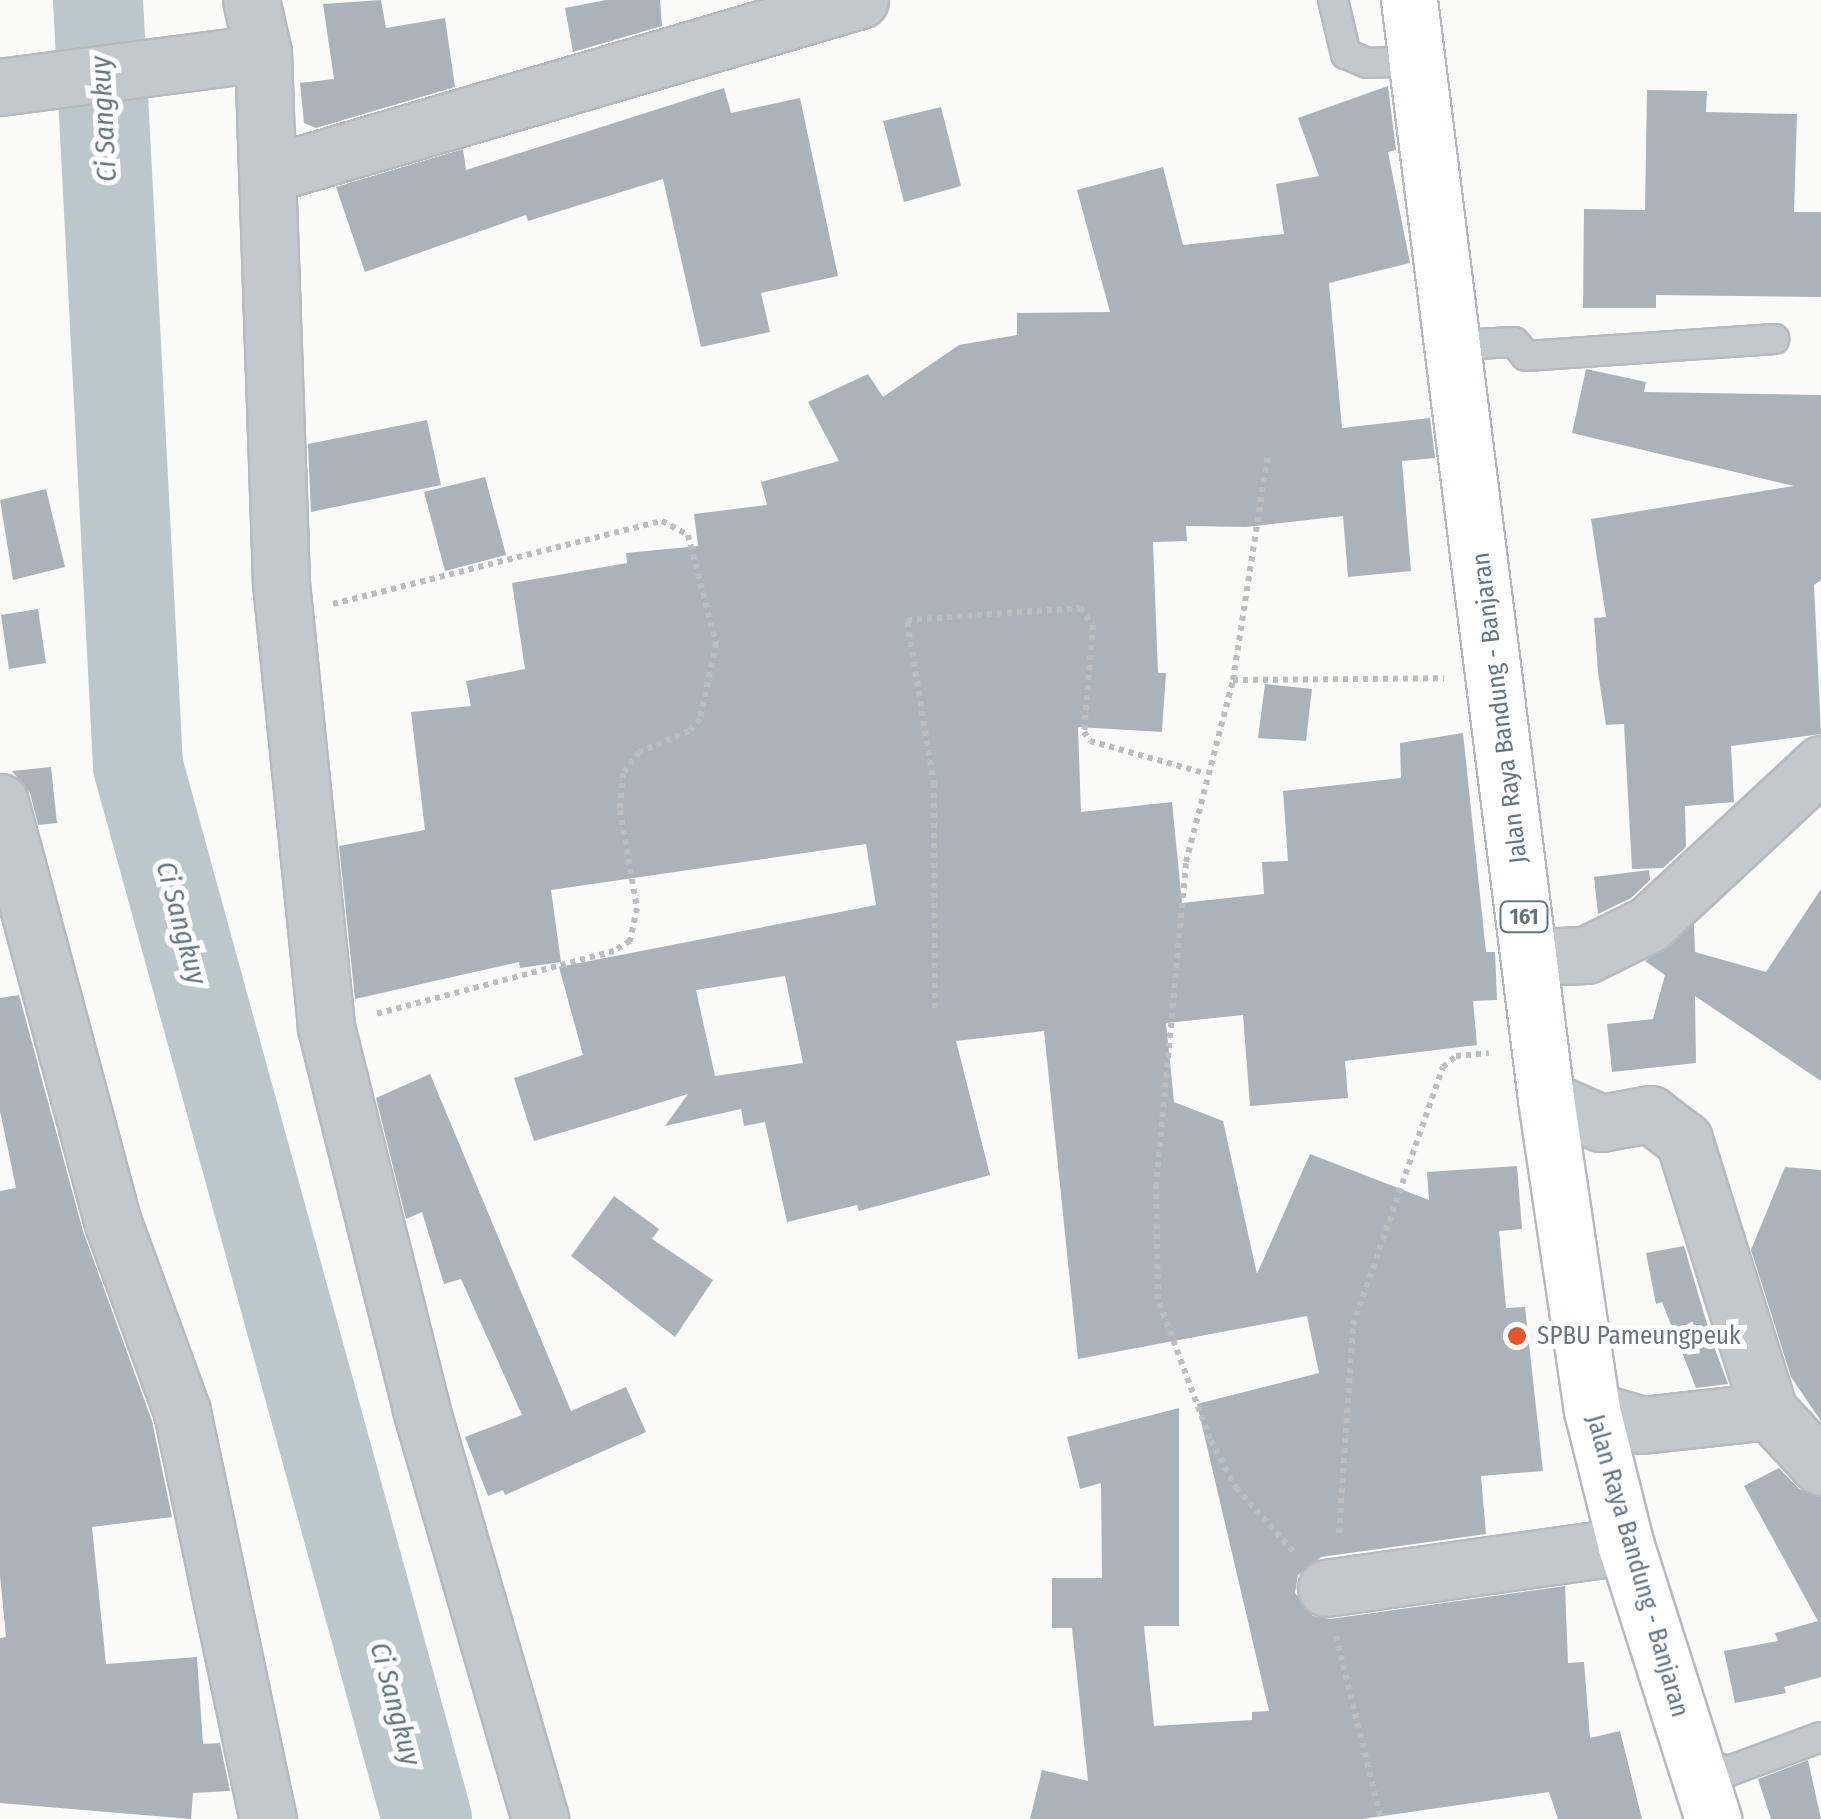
<!DOCTYPE html>
<html>
<head>
<meta charset="utf-8">
<style>
	body { margin:0 }
	#map { position:relative; width:1821px; height:1819px; overflow:hidden; background:#fafaf8; font-family:"Fira Sans Condensed",sans-serif }
	div>[style] { position:absolute }
	.river>* { height:90px; margin:-45px; padding:0 45px; transform-origin:45px; border-radius:45px; background:#bbc7cb }
	.building>* { inset:0; background:#aab3b9 }
	.path>* { height:6px; margin-top:-3px; transform-origin:0; background:repeating-linear-gradient(90deg,#bbbfc2 0 5px,transparent 0 10px) }
	.roads { filter:drop-shadow(2px 0 #b5babe) drop-shadow(-2px 0 #b5babe) drop-shadow(0 2px #b5babe) drop-shadow(0 -2px #b5babe) }
	.lane>* { height:28px; margin:-14px; padding:0 14px; transform-origin:14px; border-radius:14px; background:#c3c8cc }
	.street>* { height:55px; margin:-27.5px; padding:0 27.5px; transform-origin:27.5px; border-radius:27.5px; background:#c3c8cc }
	.primary>* { height:55px; margin:-27.5px; padding:0 27.5px; transform-origin:27.5px; border-radius:27.5px; background:#fff }
	.dots>* { width:28px; height:28px; translate:-50% -50%; box-sizing:border-box; border:5px solid #fff; border-radius:50% }
	span { translate:-50% -50%; white-space:nowrap; text-align:center; line-height:1.15; -webkit-text-stroke:10px #fff; paint-order:stroke }
	.shield-label span { padding:2px 8px; background:#fff; border:2px solid; border-radius:8px; -webkit-text-stroke-width:0 }
	.shield-label { font-size:22px; color:#657683; font-weight:700 }
	.street-label { font-size:25px; color:#657683 }
	.poi-label { font-size:25px; color:#657683 }
	.left { translate:0 -50%; text-align:left }
	.water-label { font-size:28px; color:#60757c; font-style:italic }
</style>
</head>
<body>
<div id="map">
	<div class="river">
		<i style="left:98px;top:0;width:767px;rotate:87.01deg"></i>
		<i style="left:138px;top:766px;width:1092px;rotate:74.65deg"></i>
	</div>
	<div class="building">
		<i style="clip-path:polygon(381px 0,386px 28px,445px 18px,455px 87px,316px 128px,304px 123px,300px 83px,334px 79px,323px 4px)"></i>
		<i style="clip-path:polygon(606px 0,660px 0,662px 26px,573px 52px,565px 8px)"></i>
		<i style="clip-path:polygon(evenodd,1388px 86px,1396px 150px,1388px 152px,1410px 263px,1329px 283px,1342px 428px,1430px 418px,1435px 458px,1402px 461px,1411px 571px,1348px 577px,1343px 516px,1246px 527px,1186px 526px,1187px 541px,1153px 542px,1158px 673px,1166px 673px,1162px 732px,1078px 727px,1081px 812px,1172px 802px,1182px 903px,1264px 894px,1262px 862px,1288px 861px,1283px 791px,1401px 778px,1400px 743px,1463px 733px,1486px 952px,1495px 952px,1497px 1000px,1473px 1001px,1477px 1045px,1345px 1061px,1348px 1098px,1250px 1106px,1243px 1015px,1166px 1023px,1174px 1102px,1223px 1121px,1257px 1274px,1310px 1154px,1429px 1200px,1427px 1172px,1517px 1166px,1522px 1229px,1499px 1231px,1506px 1308px,1525px 1307px,1543px 1471px,1481px 1476px,1486px 1534px,1321px 1557px,1298px 1575px,1295px 1593px,1313px 1616px,1330px 1619px,1565px 1586px,1568px 1663px,1584px 1662px,1590px 1738px,1620px 1731px,1642px 1819px,1558px 1819px,1549px 1792px,1362px 1819px,1030px 1819px,1042px 1770px,1088px 1781px,1072px 1628px,1052px 1628px,1052px 1578px,1102px 1578px,1101px 1483px,1080px 1489px,1067px 1437px,1179px 1408px,1179px 1626px,1144px 1626px,1154px 1726px,1252px 1720px,1252px 1712px,1269px 1711px,1197px 1404px,1319px 1373px,1307px 1316px,1078px 1359px,1044px 1031px,956px 1041px,990px 1175px,859px 1211px,857px 1205px,787px 1222px,765px 1122px,744px 1126px,741px 1109px,665px 1126px,688px 1094px,534px 1141px,514px 1078px,583px 1055px,559px 967px,876px 905px,866px 844px,551px 890px,561px 962px,520px 968px,519px 962px,355px 999px,339px 846px,425px 830px,411px 712px,471px 706px,466px 681px,525px 669px,512px 583px,627px 563px,626px 553px,698px 546px,694px 514px,767px 505px,761px 482px,839px 461px,808px 402px,868px 374px,883px 397px,959px 345px,1017px 335px,1017px 313px,1110px 312px,1077px 190px,1163px 167px,1183px 245px,1284px 234px,1276px 184px,1319px 176px,1298px 118px,1388px 86px,785px 976px,803px 1063px,715px 1076px,696px 990px,785px 976px)"></i>
		<i style="clip-path:polygon(724px 88px,731px 113px,800px 98px,838px 276px,761px 293px,770px 332px,701px 347px,663px 179px,528px 221px,526px 215px,365px 272px,336px 187px,463px 149px,466px 170px)"></i>
		<i style="clip-path:polygon(1647px 90px,1707px 91px,1706px 112px,1797px 114px,1794px 212px,1821px 212px,1821px 297px,1656px 295px,1656px 308px,1583px 308px,1584px 209px,1645px 210px)"></i>
		<i style="clip-path:polygon(941px 107px,961px 186px,904px 202px,883px 121px)"></i>
		<i style="clip-path:polygon(1586px 369px,1646px 382px,1644px 392px,1821px 395px,1821px 580px,1814px 585px,1821px 734px,1731px 746px,1734px 802px,1685px 806px,1686px 847px,1663px 868px,1632px 869px,1624px 724px,1606px 725px,1598px 672px,1594px 618px,1606px 617px,1591px 519px,1794px 486px,1572px 433px)"></i>
		<i style="clip-path:polygon(427px 420px,441px 485px,311px 512px,308px 444px)"></i>
		<i style="clip-path:polygon(485px 477px,506px 555px,445px 571px,424px 492px)"></i>
		<i style="clip-path:polygon(46px 489px,65px 567px,13px 580px,0 500px)"></i>
		<i style="clip-path:polygon(38px 609px,46px 663px,9px 669px,1px 615px)"></i>
		<i style="clip-path:polygon(1265px 684px,1312px 689px,1306px 741px,1258px 738px)"></i>
		<i style="clip-path:polygon(51px 767px,57px 823px,38px 825px,30px 793px,12px 771px)"></i>
		<i style="clip-path:polygon(1649px 870px,1650px 880px,1631px 898px,1598px 914px,1594px 877px)"></i>
		<i style="clip-path:polygon(1821px 889px,1821px 1081px,1695px 996px,1696px 1063px,1612px 1072px,1607px 1024px,1653px 1019px,1665px 975px,1645px 961px,1694px 924px,1695px 952px,1766px 972px)"></i>
		<i style="clip-path:polygon(19px 995px,83px 1231px,152px 1421px,172px 1517px,92px 1527px,106px 1664px,197px 1657px,203px 1744px,220px 1743px,230px 1791px,193px 1793px,191px 1819px,0 1803px,0 1638px,6px 1637px,0 1576px,0 1191px,16px 1188px,0 1111px,0 998px)"></i>
		<i style="clip-path:polygon(430px 1074px,571px 1411px,626px 1387px,646px 1432px,505px 1495px,503px 1490px,488px 1496px,465px 1437px,522px 1415px,461px 1279px,444px 1284px,422px 1212px,406px 1219px,376px 1098px)"></i>
		<i style="clip-path:polygon(1785px 1167px,1821px 1170px,1821px 1421px,1791px 1377px,1751px 1250px)"></i>
		<i style="clip-path:polygon(614px 1196px,659px 1229px,652px 1239px,713px 1280px,675px 1337px,571px 1256px)"></i>
		<i style="clip-path:polygon(1684px 1246px,1713px 1344px,1728px 1384px,1696px 1388px,1662px 1302px,1656px 1304px,1646px 1253px)"></i>
		<i style="clip-path:polygon(1779px 1468px,1799px 1489px,1821px 1497px,1821px 1677px,1784px 1687px,1786px 1693px,1735px 1703px,1724px 1651px,1778px 1641px,1775px 1633px,1818px 1621px,1744px 1486px)"></i>
		<i style="clip-path:polygon(1808px 1760px,1821px 1819px,1771px 1819px,1758px 1779px)"></i>
	</div>
	<div class="path">
		<i style="left:333px;top:604px;width:339px;rotate:-14.2deg"></i>
		<i style="left:662px;top:521px;width:30px;rotate:28deg"></i>
		<i style="left:688px;top:535px;width:112px;rotate:75.5deg"></i>
		<i style="left:716px;top:643px;width:78px;rotate:101.9deg"></i>
		<i style="left:700px;top:719px;width:16px;rotate:133deg"></i>
		<i style="left:689px;top:731px;width:54px;rotate:157.2deg"></i>
		<i style="left:639px;top:752px;width:26px;rotate:127deg"></i>
		<i style="left:623px;top:773px;width:37px;rotate:95deg"></i>
		<i style="left:620px;top:810px;width:99px;rotate:80.2deg"></i>
		<i style="left:637px;top:908px;width:34px;rotate:102deg"></i>
		<i style="left:630px;top:941px;width:19px;rotate:148deg"></i>
		<i style="left:614px;top:951px;width:246px;rotate:165.2deg"></i>
		<i style="left:1233px;top:680px;width:230px;rotate:-81.2deg"></i>
		<i style="left:935px;top:1008px;width:223px;rotate:-90.3deg"></i>
		<i style="left:934px;top:785px;width:167px;rotate:-99.3deg"></i>
		<i style="left:907px;top:620px;width:173px;rotate:-4deg"></i>
		<i style="left:1080px;top:608px;width:21px;rotate:53deg"></i>
		<i style="left:1093px;top:625px;width:107px;rotate:94.8deg"></i>
		<i style="left:1084px;top:732px;width:11px;rotate:56deg"></i>
		<i style="left:1090px;top:741px;width:118px;rotate:15.7deg"></i>
		<i style="left:1339px;top:1533px;width:208px;rotate:-86.1deg"></i>
		<i style="left:1353px;top:1325px;width:273px;rotate:-70.8deg"></i>
		<i style="left:1443px;top:1067px;width:17px;rotate:-40deg"></i>
		<i style="left:1456px;top:1056px;width:33px;rotate:-5deg"></i>
		<i style="left:1293px;top:1551px;width:84px;rotate:-132.1deg"></i>
		<i style="left:1237px;top:1489px;width:57px;rotate:-118.4deg"></i>
		<i style="left:1210px;top:1439px;width:149px;rotate:-110.4deg"></i>
		<i style="left:1158px;top:1299px;width:112px;rotate:-91deg"></i>
		<i style="left:1156px;top:1187px;width:326px;rotate:-84.7deg"></i>
		<i style="left:1186px;top:862px;width:188px;rotate:-75.5deg"></i>
		<i style="left:1233px;top:680px;width:211px;rotate:-0.5deg"></i>
		<i style="left:1336px;top:1636px;width:188px;rotate:76.2deg"></i>
	</div>
	<div class="roads">
		<div class="lane">
			<i style="left:1333px;top:0;width:56px;rotate:76.5deg"></i>
			<i style="left:1346px;top:54px;width:23px;rotate:23deg"></i>
			<i style="left:1367px;top:63px;width:52px;rotate:-2.2deg"></i>
			<i style="left:1457px;top:345px;width:57px;rotate:-3deg"></i>
			<i style="left:1514px;top:342px;width:18px;rotate:49deg"></i>
			<i style="left:1526px;top:356px;width:249px;rotate:-3.9deg"></i>
			<i style="left:1693px;top:1762px;width:37px;rotate:14deg"></i>
			<i style="left:1729px;top:1771px;width:98px;rotate:-20.3deg"></i>
		</div>
		<div class="street">
			<i style="left:251px;top:0;width:54px;rotate:77.2deg"></i>
			<i style="left:263px;top:53px;width:530px;rotate:88.05deg"></i>
			<i style="left:281px;top:583px;width:446px;rotate:84.2deg"></i>
			<i style="left:326px;top:1027px;width:394px;rotate:76deg"></i>
			<i style="left:421px;top:1409px;width:427px;rotate:73.8deg"></i>
			<i style="left:0;top:87px;width:265px;rotate:-7.4deg"></i>
			<i style="left:269px;top:174px;width:616px;rotate:-16.41deg"></i>
			<i style="left:0;top:802px;width:436px;rotate:75deg"></i>
			<i style="left:113px;top:1223px;width:201px;rotate:69.9deg"></i>
			<i style="left:182px;top:1412px;width:416px;rotate:78.1deg"></i>
			<i style="left:1529px;top:957px;width:57px;rotate:-2deg"></i>
			<i style="left:1586px;top:955px;width:70px;rotate:-26.2deg"></i>
			<i style="left:1649px;top:924px;width:235px;rotate:-42.9deg"></i>
			<i style="left:1546px;top:1099px;width:60px;rotate:23.6deg"></i>
			<i style="left:1601px;top:1123px;width:50px;rotate:-10.4deg"></i>
			<i style="left:1650px;top:1114px;width:43px;rotate:37.4deg"></i>
			<i style="left:1684px;top:1140px;width:284px;rotate:72.6deg"></i>
			<i style="left:1769px;top:1411px;width:76px;rotate:47.1deg"></i>
			<i style="left:1592px;top:1410px;width:52px;rotate:16.7deg"></i>
			<i style="left:1642px;top:1425px;width:128px;rotate:-6.3deg"></i>
			<i style="left:1326px;top:1588px;width:303px;rotate:-8deg"></i>
		</div>
		<div class="primary">
			<i style="left:1409px;top:0;width:1108px;rotate:82.89deg"></i>
			<i style="left:1546px;top:1099px;width:314px;rotate:81.6deg"></i>
			<i style="left:1592px;top:1410px;width:140px;rotate:76deg"></i>
			<i style="left:1626px;top:1546px;width:287px;rotate:72.3deg"></i>
		</div>
	</div>
	<div class="dots">
		<i style="left:1517px;top:1336px;background:#e4572e"></i>
	</div>
	<div class="shield-label">
		<span style="left:1524px;top:917px">161</span>
	</div>
	<div class="street-label">
		<span style="left:1500px;top:708px;rotate:-97deg">Jalan Raya Bandung - Banjaran</span>
		<span style="left:1637px;top:1566px;rotate:74deg">Jalan Raya Bandung - Banjaran</span>
	</div>
	<div class="poi-label">
		<span class="left" style="left:1537px;top:1336px">SPBU Pameungpeuk</span>
	</div>
	<div class="water-label">
		<span style="left:104px;top:119px;rotate:-93deg">Ci Sangkuy</span>
		<span style="left:181px;top:923px;rotate:75deg">Ci Sangkuy</span>
		<span style="left:395px;top:1704px;rotate:75deg">Ci Sangkuy</span>
	</div>
</div>
</body>
</html>
